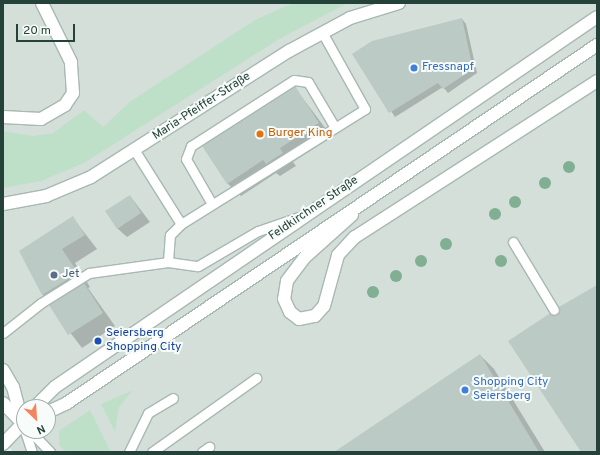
<!DOCTYPE html>
<html>
<head>
<meta charset="utf-8">
<style>
	body { margin:0 }
	#map { position:relative; width:600px; height:455px; overflow:hidden; background:#e6efeb; font-family:Overpass,sans-serif }
	div>[style] { position:absolute }
	.built>* { inset:0; background:#d4dfda }
	.green>* { inset:0; background:#bfe0c8 }
	.shadow>* { inset:0; background:#0003 }
	.building>* { inset:0; background:#bbcac4 }
	.roads { filter:drop-shadow(1px 0 #a8b8b2) drop-shadow(-1px 0 #a8b8b2) drop-shadow(0 1px #a8b8b2) drop-shadow(0 -1px #a8b8b2) }
	.lane>* { height:9px; margin:-4.5px; padding:0 4.5px; transform-origin:4.5px; border-radius:4.5px; background:#fff }
	.street>* { height:12px; margin:-6px; padding:0 6px; transform-origin:6px; border-radius:6px; background:#fff }
	.secondary>* { height:12px; margin:-6px; padding:0 6px; transform-origin:6px; border-radius:6px; background:#fff }
	.trees>* { width:12px; height:12px; margin:-6px; border-radius:50%; background:#80af93 }
	.dots>* { width:11px; height:11px; translate:-50% -50%; box-sizing:border-box; border:2px solid #f7fbf9; border-radius:50% }
	span { translate:-50% -50%; white-space:nowrap; text-align:center; line-height:1.15; -webkit-text-stroke:4px #f7fbf9; paint-order:stroke }
	.shop-label { font-size:12px; color:#366cbe }
	.left { translate:0 -50%; text-align:left }
	.street-label { font-size:12px; color:#24423a }
	.food-label { font-size:12px; color:#c56008 }
	.service-label { font-size:12px; color:#4e5e75 }
	.transit-label { font-size:12px; color:#164399 }
	.frame { position:absolute; inset:0; border:4px solid #24423a; pointer-events:none }
	.north { position:absolute; left:16px; top:399px; width:40px; height:40px; box-sizing:border-box; background:#f7fbf9; border:1px solid #a3b1ad; border-radius:50%; rotate:155deg; font-size:11px; font-weight:700; line-height:16px; text-align:center; color:#24423a }
	.north::after { content:''; display:block; margin:auto; width:14px; height:18px; background:#f4845f; clip-path:polygon(50% 0,100% 100%,50% 72%,0 100%) }
	.scale { position:absolute; left:16px; top:24px; width:59px; height:18px; box-sizing:border-box; border:2px solid #24423a; border-top:0; padding-left:5px; font-size:12px; line-height:14px; white-space:nowrap; color:#24423a; -webkit-text-stroke:3px #f7fbf9; paint-order:stroke }
</style>
</head>
<body>
<div id="map">
	<div class="built">
		<i style="clip-path:polygon(evenodd,3px 3px,597px 3px,597px 452px,13px 452px,3px 439px,3px 3px,24px 407px,48px 407px,48px 431px,24px 431px,24px 407px)"></i>
	</div>
	<div class="green">
		<i style="clip-path:polygon(293px 3px,348px 3px,281px 38px,84px 163px,41px 181px,3px 188px,3px 131px,33px 136px,53px 133px,84px 110px,103px 127px,131px 101px,255px 20px)"></i>
		<i style="clip-path:polygon(133px 390px,119px 407px,115px 432px,101px 404px)"></i>
		<i style="clip-path:polygon(90px 410px,111px 452px,66px 452px,59px 445px,59px 431px)"></i>
	</div>
	<div class="shadow">
		<i style="clip-path:polygon(462px 19px,466px 24px,477px 73px,448px 93px,443px 87px,395px 117px,354px 54px)"></i>
		<i style="clip-path:polygon(295px 88px,332px 137px,293px 162px,296px 166px,291px 169px,280px 176px,276px 173px,241px 196px,227px 183px)"></i>
		<i style="clip-path:polygon(130px 196px,150px 222px,127px 237px,117px 228px)"></i>
		<i style="clip-path:polygon(73px 218px,97px 249px,75px 263px,90px 287px,88px 288px,115px 326px,82px 348px,50px 306px,53px 304px,43px 295px,20px 251px)"></i>
		<i style="clip-path:polygon(480px 355px,494px 369px,545px 452px,336px 452px)"></i>
	</div>
	<div class="building">
		<i style="clip-path:polygon(462px 18px,473px 69px,443px 89px,438px 83px,389px 113px,352px 54px,372px 41px)"></i>
		<i style="clip-path:polygon(295px 86px,319px 123px,280px 148px,283px 153px,278px 156px,266px 164px,263px 160px,227px 184px,202px 146px)"></i>
		<i style="clip-path:polygon(130px 195px,141px 213px,117px 229px,105px 211px)"></i>
		<i style="clip-path:polygon(73px 216px,85px 235px,62px 249px,78px 273px,42px 295px,19px 251px)"></i>
		<i style="clip-path:polygon(84px 283px,103px 313px,68px 335px,49px 305px)"></i>
		<i style="clip-path:polygon(597px 285px,597px 452px,581px 452px,508px 341px,549px 314px,557px 315px,559px 307px)"></i>
		<i style="clip-path:polygon(480px 354px,539px 452px,334px 452px)"></i>
	</div>
	<div class="roads">
		<div class="lane">
			<i style="left:135px;top:151px;width:86px;rotate:57.8deg"></i>
			<i style="left:212px;top:204px;width:52px;rotate:-120deg"></i>
			<i style="left:186px;top:159px;width:14px;rotate:-69deg"></i>
			<i style="left:191px;top:146px;width:122px;rotate:-32.7deg"></i>
			<i style="left:294px;top:80px;width:14px;rotate:8deg"></i>
			<i style="left:308px;top:82px;width:51px;rotate:59.4deg"></i>
			<i style="left:513px;top:242px;width:79px;rotate:58.9deg"></i>
			<i style="left:168px;top:262px;width:27px;rotate:-86deg"></i>
			<i style="left:170px;top:235px;width:16px;rotate:-45deg"></i>
			<i style="left:181px;top:224px;width:217px;rotate:-32deg"></i>
			<i style="left:365px;top:109px;width:88px;rotate:-119.2deg"></i>
			<i style="left:3px;top:333px;width:48px;rotate:-38.3deg"></i>
			<i style="left:41px;top:303px;width:57px;rotate:-32deg"></i>
			<i style="left:89px;top:273px;width:80px;rotate:-7.9deg"></i>
			<i style="left:168px;top:262px;width:30px;rotate:8deg"></i>
			<i style="left:198px;top:266px;width:69px;rotate:-30.3deg"></i>
			<i style="left:258px;top:231px;width:43px;rotate:-18.9deg"></i>
			<i style="left:25px;top:431px;width:22px;rotate:72deg"></i>
			<i style="left:30px;top:431px;width:29px;rotate:46deg"></i>
			<i style="left:129px;top:452px;width:43px;rotate:-64deg"></i>
			<i style="left:148px;top:413px;width:29px;rotate:-31deg"></i>
			<i style="left:152px;top:452px;width:128px;rotate:-35.4deg"></i>
			<i style="left:202px;top:452px;width:9px;rotate:-36deg"></i>
		</div>
		<div class="street">
			<i style="left:3px;top:117px;width:38px;rotate:3deg"></i>
			<i style="left:41px;top:119px;width:28px;rotate:-30deg"></i>
			<i style="left:65px;top:105px;width:14px;rotate:-56deg"></i>
			<i style="left:73px;top:93px;width:31px;rotate:-94deg"></i>
			<i style="left:71px;top:62px;width:66px;rotate:-116.2deg"></i>
			<i style="left:352px;top:215px;width:63px;rotate:138.2deg"></i>
			<i style="left:305px;top:257px;width:30px;rotate:127deg"></i>
			<i style="left:287px;top:281px;width:18px;rotate:99deg"></i>
			<i style="left:284px;top:299px;width:14px;rotate:65deg"></i>
			<i style="left:290px;top:312px;width:11px;rotate:38deg"></i>
			<i style="left:299px;top:319px;width:16px;rotate:-11deg"></i>
			<i style="left:315px;top:316px;width:13px;rotate:-48deg"></i>
			<i style="left:324px;top:306px;width:53px;rotate:-74.6deg"></i>
			<i style="left:338px;top:255px;width:25px;rotate:-47deg"></i>
			<i style="left:355px;top:237px;width:288px;rotate:-32.8deg"></i>
		</div>
		<div class="secondary">
			<i style="left:3px;top:204px;width:44px;rotate:-10.5deg"></i>
			<i style="left:46px;top:196px;width:49px;rotate:-22.9deg"></i>
			<i style="left:91px;top:177px;width:235px;rotate:-32.5deg"></i>
			<i style="left:289px;top:51px;width:69px;rotate:-28.4deg"></i>
			<i style="left:350px;top:18px;width:51px;rotate:-17deg"></i>
			<i style="left:3px;top:370px;width:20px;rotate:60deg"></i>
			<i style="left:13px;top:387px;width:38px;rotate:75deg"></i>
			<i style="left:3px;top:403px;width:28px;rotate:46deg"></i>
			<i style="left:35px;top:407px;width:28px;rotate:-45deg"></i>
			<i style="left:55px;top:387px;width:656px;rotate:-34.32deg"></i>
			<i style="left:48px;top:412px;width:21px;rotate:-25deg"></i>
			<i style="left:67px;top:403px;width:640px;rotate:-34.04deg"></i>
			<i style="left:3px;top:444px;width:30px;rotate:-46deg"></i>
		</div>
	</div>
	<div class="trees">
		<i style="left:569px;top:167px"></i>
		<i style="left:545px;top:183px"></i>
		<i style="left:515px;top:202px"></i>
		<i style="left:495px;top:214px"></i>
		<i style="left:446px;top:244px"></i>
		<i style="left:421px;top:261px"></i>
		<i style="left:501px;top:261px"></i>
		<i style="left:396px;top:276px"></i>
		<i style="left:373px;top:292px"></i>
	</div>
	<div class="dots">
		<i style="left:414px;top:68px;background:#3f7fe0"></i>
		<i style="left:260px;top:134px;background:#e8710a"></i>
		<i style="left:54px;top:275px;background:#5c6f8a"></i>
		<i style="left:98px;top:341px;background:#1a4fb4"></i>
		<i style="left:465px;top:390px;background:#3f7fe0"></i>
	</div>
	<div class="shop-label">
		<span class="left" style="left:422px;top:68px">Fressnapf</span>
		<span class="left" style="left:473px;top:390px">Shopping City<br>Seiersberg</span>
	</div>
	<div class="street-label">
		<span style="left:202px;top:107px;rotate:-33deg">Maria-Pfeiffer-Straße</span>
		<span style="left:314px;top:209px;rotate:-34deg">Feldkirchner Straße</span>
	</div>
	<div class="food-label">
		<span class="left" style="left:268px;top:134px">Burger King</span>
	</div>
	<div class="service-label">
		<span class="left" style="left:62px;top:275px">Jet</span>
	</div>
	<div class="transit-label">
		<span class="left" style="left:106px;top:341px">Seiersberg<br>Shopping City</span>
	</div>
	<div class="frame"></div>
	<div class="north">N</div>
	<div class="scale">20 m</div>
</div>
</body>
</html>
